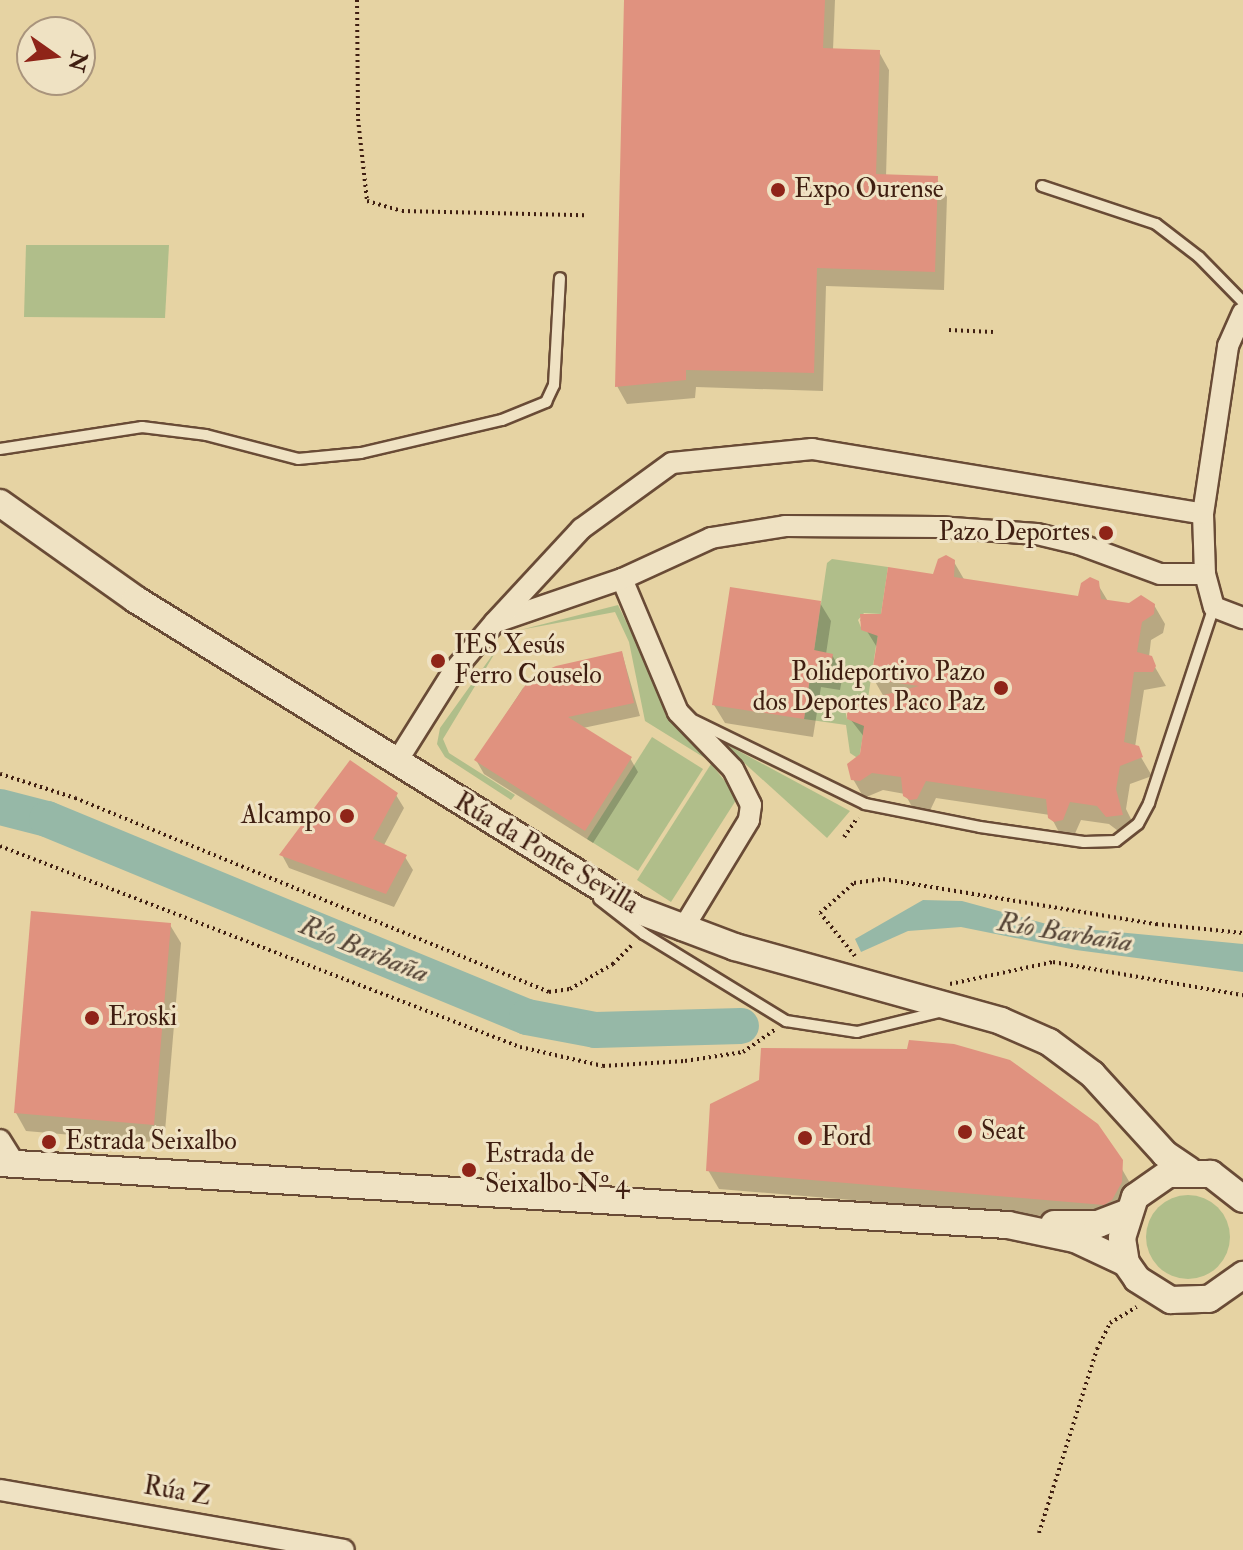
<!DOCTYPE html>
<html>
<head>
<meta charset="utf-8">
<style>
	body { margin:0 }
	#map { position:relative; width:1243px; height:1550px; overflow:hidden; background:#e6d3a3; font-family:"IM FELL Double Pica",serif }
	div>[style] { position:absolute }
	.green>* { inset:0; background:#b0be8a }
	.round { border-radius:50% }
	.water>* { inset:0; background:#96b8a7 }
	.shadow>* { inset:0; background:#0003 }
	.river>* { height:36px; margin:-18px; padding:0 18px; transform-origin:18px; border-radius:18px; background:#96b8a7 }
	.building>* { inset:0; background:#e0927f }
	.path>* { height:4px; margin-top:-2px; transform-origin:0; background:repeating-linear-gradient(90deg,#3f1e11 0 2px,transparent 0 6px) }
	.roads { filter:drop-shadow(2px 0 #694b36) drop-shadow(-2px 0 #694b36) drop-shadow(0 2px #694b36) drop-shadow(0 -2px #694b36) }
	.service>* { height:10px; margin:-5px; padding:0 5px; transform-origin:5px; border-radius:5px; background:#efe2c3 }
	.minor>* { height:20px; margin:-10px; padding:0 10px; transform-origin:10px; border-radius:10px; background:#efe2c3 }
	.tertiary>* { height:26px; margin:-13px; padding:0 13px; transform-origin:13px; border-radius:13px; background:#efe2c3 }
	.dots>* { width:22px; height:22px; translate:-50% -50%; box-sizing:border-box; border:4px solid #efe2c3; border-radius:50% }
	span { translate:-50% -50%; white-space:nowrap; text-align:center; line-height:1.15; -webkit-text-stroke:6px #efe2c3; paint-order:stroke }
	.poi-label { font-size:26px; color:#3f1e11 }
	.left { translate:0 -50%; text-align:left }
	.right { translate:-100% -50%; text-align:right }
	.street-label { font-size:26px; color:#3f1e11 }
	.water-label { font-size:28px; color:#554436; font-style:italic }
	.north { position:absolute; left:16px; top:16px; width:80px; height:80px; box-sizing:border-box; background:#efe2c3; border:2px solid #a9947c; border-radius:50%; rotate:104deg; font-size:22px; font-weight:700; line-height:32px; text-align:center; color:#3f1e11 }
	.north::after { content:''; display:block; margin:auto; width:28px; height:36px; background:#8f2418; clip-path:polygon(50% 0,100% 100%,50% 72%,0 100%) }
</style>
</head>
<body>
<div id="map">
	<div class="green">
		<i style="clip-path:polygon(26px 245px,169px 245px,165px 318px,24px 317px)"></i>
		<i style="clip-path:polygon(832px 559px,888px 567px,881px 614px,864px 613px,858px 620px,862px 630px,878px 633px,867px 705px,851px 703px,845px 710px,847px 719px,865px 723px,859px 759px,850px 753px,846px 725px,804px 719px,827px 563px)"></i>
		<i style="clip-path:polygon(618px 605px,671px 715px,708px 760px,645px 721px,629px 642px,615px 612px,520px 630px)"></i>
		<i style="clip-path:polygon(501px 643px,443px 739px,449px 753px,515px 795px,511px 800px,445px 757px,437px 744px,440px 728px)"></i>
		<i style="clip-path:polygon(652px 737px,703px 769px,638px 871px,587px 839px)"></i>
		<i style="clip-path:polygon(720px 741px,850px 811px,827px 838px)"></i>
		<i style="clip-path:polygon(711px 764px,738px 797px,671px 902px,637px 880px)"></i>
		<i class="round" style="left:1146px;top:1195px;width:84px;height:84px"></i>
	</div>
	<div class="water">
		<i style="clip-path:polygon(923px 900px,962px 901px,1054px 926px,1243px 944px,1243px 972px,1076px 950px,961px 927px,908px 931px,861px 952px,855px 939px)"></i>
	</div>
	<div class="shadow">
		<i style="clip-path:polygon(626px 0,835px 0,833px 50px,879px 52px,889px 70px,886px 177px,936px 178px,947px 197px,944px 290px,826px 286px,823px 391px,696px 387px,695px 398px,627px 404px,617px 386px)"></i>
		<i style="clip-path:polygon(954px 562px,965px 581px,1079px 598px,1097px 583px,1109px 603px,1154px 605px,1165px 624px,1163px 633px,1151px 640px,1149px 657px,1166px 686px,1144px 690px,1135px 747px,1152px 776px,1130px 784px,1126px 809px,1134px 825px,1126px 837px,1109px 824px,1081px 820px,1073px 838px,1061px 836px,1050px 815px,936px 798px,927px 817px,916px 814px,905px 794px,883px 790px,864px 798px,853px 779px,865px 738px,847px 715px,850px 705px,869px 707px,884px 697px,873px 678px,878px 649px,860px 620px,865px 615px,883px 616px)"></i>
		<i style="clip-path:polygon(820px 603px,831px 621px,826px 654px,832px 655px,843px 674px,840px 690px,821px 687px,813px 737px,725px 723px,714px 705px)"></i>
		<i style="clip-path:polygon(622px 653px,640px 716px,583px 728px,630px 758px,638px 772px,593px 843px,484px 774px,476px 760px,523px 688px,548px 670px)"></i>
		<i style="clip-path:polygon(396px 795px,404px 808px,383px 847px,405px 857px,413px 870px,394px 907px,289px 868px,282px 855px)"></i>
		<i style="clip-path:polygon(170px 925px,181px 943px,164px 1143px,26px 1131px,16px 1113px)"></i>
		<i style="clip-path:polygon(1097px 1126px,1134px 1190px,1114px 1222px,719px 1189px,708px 1170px)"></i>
	</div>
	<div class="river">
		<i style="left:0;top:807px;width:49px;rotate:14.3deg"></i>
		<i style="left:47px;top:819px;width:519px;rotate:22.42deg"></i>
		<i style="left:527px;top:1017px;width:69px;rotate:10.8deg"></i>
		<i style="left:595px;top:1030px;width:146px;rotate:-1.6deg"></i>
	</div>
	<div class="building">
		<i style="clip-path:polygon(624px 0,825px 0,823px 48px,880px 50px,876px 174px,938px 176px,935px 272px,817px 268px,814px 373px,686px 370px,686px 380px,615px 387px)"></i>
		<i style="clip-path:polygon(946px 555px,955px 560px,954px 577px,1078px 596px,1081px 583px,1090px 577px,1099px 581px,1101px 599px,1129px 603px,1141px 595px,1155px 604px,1154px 614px,1142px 622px,1137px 652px,1152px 656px,1156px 666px,1153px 672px,1134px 672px,1124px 742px,1139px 746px,1143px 757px,1120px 766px,1116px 789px,1123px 815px,1106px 817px,1097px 806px,1070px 802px,1063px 820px,1054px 822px,1048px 818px,1046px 799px,926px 781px,917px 799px,910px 800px,903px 796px,901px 777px,872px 773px,860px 781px,851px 780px,847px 764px,860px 754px,864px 726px,847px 719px,848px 703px,867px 705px,868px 699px,919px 686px,871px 679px,878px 636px,861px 630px,860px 614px,881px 614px,888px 567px,933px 574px,938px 559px)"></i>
		<i style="clip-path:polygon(730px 587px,821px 601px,814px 650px,833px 654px,830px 672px,811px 669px,804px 719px,712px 705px)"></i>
		<i style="clip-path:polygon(622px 651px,634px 703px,568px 717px,632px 757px,585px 831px,474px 760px,531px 677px,556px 666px)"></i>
		<i style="clip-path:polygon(350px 760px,398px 793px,373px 839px,407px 855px,386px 894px,279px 855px)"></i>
		<i style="clip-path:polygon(31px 911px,171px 923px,154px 1125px,14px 1113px)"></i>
		<i style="clip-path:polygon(909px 1040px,954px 1044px,1010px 1060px,1098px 1124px,1123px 1160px,1122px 1182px,1112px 1200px,1104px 1205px,706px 1171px,710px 1104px,759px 1080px,761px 1048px,907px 1049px)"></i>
	</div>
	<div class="path">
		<i style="left:357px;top:0;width:119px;rotate:89.5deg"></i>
		<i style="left:358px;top:119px;width:82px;rotate:83.7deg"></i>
		<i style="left:367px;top:201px;width:36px;rotate:16deg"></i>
		<i style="left:402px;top:211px;width:183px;rotate:1.3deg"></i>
		<i style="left:949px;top:330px;width:44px;rotate:2.6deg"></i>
		<i style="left:0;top:774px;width:79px;rotate:17.7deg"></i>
		<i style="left:75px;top:798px;width:512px;rotate:22.26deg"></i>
		<i style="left:549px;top:992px;width:21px;rotate:-8deg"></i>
		<i style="left:570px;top:989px;width:50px;rotate:-30.2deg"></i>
		<i style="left:613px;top:964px;width:28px;rotate:-45deg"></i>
		<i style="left:844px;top:837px;width:24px;rotate:-55deg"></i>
		<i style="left:0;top:846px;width:557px;rotate:21.13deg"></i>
		<i style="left:520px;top:1047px;width:85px;rotate:12.9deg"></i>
		<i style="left:603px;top:1066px;width:82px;rotate:-3.5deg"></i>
		<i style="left:685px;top:1061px;width:59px;rotate:-8.8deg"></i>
		<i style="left:743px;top:1052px;width:39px;rotate:-35deg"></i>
		<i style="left:855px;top:956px;width:55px;rotate:-129.1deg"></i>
		<i style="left:820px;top:913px;width:45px;rotate:-41.4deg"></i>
		<i style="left:854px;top:883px;width:29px;rotate:-8deg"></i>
		<i style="left:883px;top:879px;width:277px;rotate:9.4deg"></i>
		<i style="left:1156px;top:924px;width:87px;rotate:5.9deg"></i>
		<i style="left:950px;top:984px;width:105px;rotate:-12.1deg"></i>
		<i style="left:1053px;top:962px;width:193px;rotate:9.9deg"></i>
		<i style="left:1039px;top:1533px;width:193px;rotate:-72.5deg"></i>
		<i style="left:1097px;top:1349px;width:29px;rotate:-63deg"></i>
		<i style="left:1110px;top:1323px;width:31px;rotate:-31deg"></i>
	</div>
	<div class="roads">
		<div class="service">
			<i style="left:1042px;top:186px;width:120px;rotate:18.4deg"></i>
			<i style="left:1156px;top:224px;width:54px;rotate:37.5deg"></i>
			<i style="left:1199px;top:257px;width:63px;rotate:45.6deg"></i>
			<i style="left:0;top:449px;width:144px;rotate:-8.8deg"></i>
			<i style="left:142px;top:427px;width:64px;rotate:7.1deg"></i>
			<i style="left:206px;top:435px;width:95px;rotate:14.6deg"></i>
			<i style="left:298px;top:459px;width:63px;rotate:-5.4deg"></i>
			<i style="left:361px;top:453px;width:145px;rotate:-13.2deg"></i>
			<i style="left:502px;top:420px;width:48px;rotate:-22.2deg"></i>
			<i style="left:546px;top:402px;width:19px;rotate:-65deg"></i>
			<i style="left:554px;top:385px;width:107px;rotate:-86.8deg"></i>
			<i style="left:695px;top:721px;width:189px;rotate:26deg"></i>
			<i style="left:865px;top:804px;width:117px;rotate:11.3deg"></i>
			<i style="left:980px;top:827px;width:105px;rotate:8.2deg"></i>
			<i style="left:1084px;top:842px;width:32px;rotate:-2deg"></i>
			<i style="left:1116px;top:841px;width:28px;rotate:-38deg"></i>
			<i style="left:1138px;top:824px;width:24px;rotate:-62deg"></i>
			<i style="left:1149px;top:803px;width:206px;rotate:-71.7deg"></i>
			<i style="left:599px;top:899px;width:57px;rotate:37.9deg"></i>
			<i style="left:644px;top:934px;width:167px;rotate:31.5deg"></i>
			<i style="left:786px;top:1021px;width:72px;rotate:8.8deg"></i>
			<i style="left:857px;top:1032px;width:89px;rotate:-13.7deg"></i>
		</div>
		<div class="minor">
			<i style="left:1203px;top:514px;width:60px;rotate:88.1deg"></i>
			<i style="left:1205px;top:574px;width:34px;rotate:75deg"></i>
			<i style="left:1214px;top:607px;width:31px;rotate:21deg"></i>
			<i style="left:622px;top:579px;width:144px;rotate:67.2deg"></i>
			<i style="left:678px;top:712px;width:79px;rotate:46deg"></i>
			<i style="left:733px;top:769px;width:40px;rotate:63.4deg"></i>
			<i style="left:751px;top:805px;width:15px;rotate:98deg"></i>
			<i style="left:749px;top:820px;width:129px;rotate:121.3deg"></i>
			<i style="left:499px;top:621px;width:130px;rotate:-18.9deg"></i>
			<i style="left:622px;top:579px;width:98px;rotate:-24.7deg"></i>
			<i style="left:711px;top:538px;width:75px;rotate:-9.2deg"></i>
			<i style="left:785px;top:526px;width:153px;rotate:0.4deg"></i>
			<i style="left:938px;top:527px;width:99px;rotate:4deg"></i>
			<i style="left:1037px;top:534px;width:43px;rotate:13.4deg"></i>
			<i style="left:1079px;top:544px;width:86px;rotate:20.3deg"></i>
			<i style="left:1160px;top:574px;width:45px"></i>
			<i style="left:396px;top:763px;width:107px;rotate:-57.9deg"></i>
			<i style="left:453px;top:672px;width:65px;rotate:-50deg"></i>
			<i style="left:495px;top:622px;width:127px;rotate:-47.2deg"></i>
			<i style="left:581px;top:529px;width:112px;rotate:-36deg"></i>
			<i style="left:672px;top:463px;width:141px;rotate:-5.7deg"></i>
			<i style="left:812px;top:449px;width:396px;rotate:9.4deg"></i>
			<i style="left:1203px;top:514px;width:170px;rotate:-81.5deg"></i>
			<i style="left:1228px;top:346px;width:36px;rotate:-66deg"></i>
			<i style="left:0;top:1140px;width:28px;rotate:58deg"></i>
			<i style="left:0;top:1490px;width:349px;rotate:9.9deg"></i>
		</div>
		<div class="tertiary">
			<i style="left:0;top:503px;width:166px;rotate:35.4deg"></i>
			<i style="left:135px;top:599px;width:591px;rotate:31.78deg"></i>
			<i style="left:637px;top:910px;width:105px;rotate:20.7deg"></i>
			<i style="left:735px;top:947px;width:276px;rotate:15.5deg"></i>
			<i style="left:1001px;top:1021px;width:52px;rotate:23.6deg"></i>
			<i style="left:1049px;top:1042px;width:54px;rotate:36.7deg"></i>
			<i style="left:1092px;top:1074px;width:108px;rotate:47.6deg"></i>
			<i style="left:1165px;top:1154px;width:29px;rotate:34deg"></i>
			<i style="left:0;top:1163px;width:1010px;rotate:3.52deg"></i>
			<i style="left:1008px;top:1225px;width:68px;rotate:11.8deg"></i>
			<i style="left:1075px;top:1239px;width:56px;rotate:25.2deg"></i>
			<i style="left:1243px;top:1199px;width:41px;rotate:-142deg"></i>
			<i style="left:1211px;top:1174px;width:43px;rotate:180deg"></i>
			<i style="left:1168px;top:1174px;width:40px;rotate:145.1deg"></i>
			<i style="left:1135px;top:1197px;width:43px;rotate:107.6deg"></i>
			<i style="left:1122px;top:1238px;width:25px;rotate:81deg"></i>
			<i style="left:1126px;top:1263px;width:19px;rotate:55deg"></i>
			<i style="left:1137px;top:1279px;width:40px;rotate:32deg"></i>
			<i style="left:1171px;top:1300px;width:38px;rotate:-2deg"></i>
			<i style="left:1209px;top:1299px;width:42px;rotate:-35.2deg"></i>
			<i style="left:1054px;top:1224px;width:44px"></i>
			<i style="left:1098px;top:1224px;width:30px;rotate:-21deg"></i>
		</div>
	</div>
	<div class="dots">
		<i style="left:778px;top:190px;background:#8f2418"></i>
		<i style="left:1106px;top:533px;background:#8f2418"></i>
		<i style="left:438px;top:661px;background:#8f2418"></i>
		<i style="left:1001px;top:688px;background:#8f2418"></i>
		<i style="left:347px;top:816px;background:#8f2418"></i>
		<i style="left:92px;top:1018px;background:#8f2418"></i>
		<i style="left:965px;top:1132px;background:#8f2418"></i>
		<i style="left:805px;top:1138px;background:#8f2418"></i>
		<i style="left:49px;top:1142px;background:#8f2418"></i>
		<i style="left:469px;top:1170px;background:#8f2418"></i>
	</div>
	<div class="poi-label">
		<span class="left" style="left:794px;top:190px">Expo Ourense</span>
		<span class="right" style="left:1090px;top:533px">Pazo Deportes</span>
		<span class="left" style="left:454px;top:661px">IES Xesús<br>Ferro Couselo</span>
		<span class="right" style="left:985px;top:688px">Polideportivo Pazo<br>dos Deportes Paco Paz</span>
		<span class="right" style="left:331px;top:816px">Alcampo</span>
		<span class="left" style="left:108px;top:1018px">Eroski</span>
		<span class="left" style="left:981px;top:1132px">Seat</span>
		<span class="left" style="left:821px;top:1138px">Ford</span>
		<span class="left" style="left:65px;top:1142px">Estrada Seixalbo</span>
		<span class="left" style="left:485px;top:1170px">Estrada de<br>Seixalbo Nº 4</span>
	</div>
	<div class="street-label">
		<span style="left:546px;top:854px;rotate:31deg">Rúa da Ponte Sevilla</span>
		<span style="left:177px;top:1492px;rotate:10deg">Rúa Z</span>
	</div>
	<div class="water-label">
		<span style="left:1065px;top:933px;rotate:9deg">Río Barbaña</span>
		<span style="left:364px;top:950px;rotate:22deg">Río Barbaña</span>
	</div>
	<div class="north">N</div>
</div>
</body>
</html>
